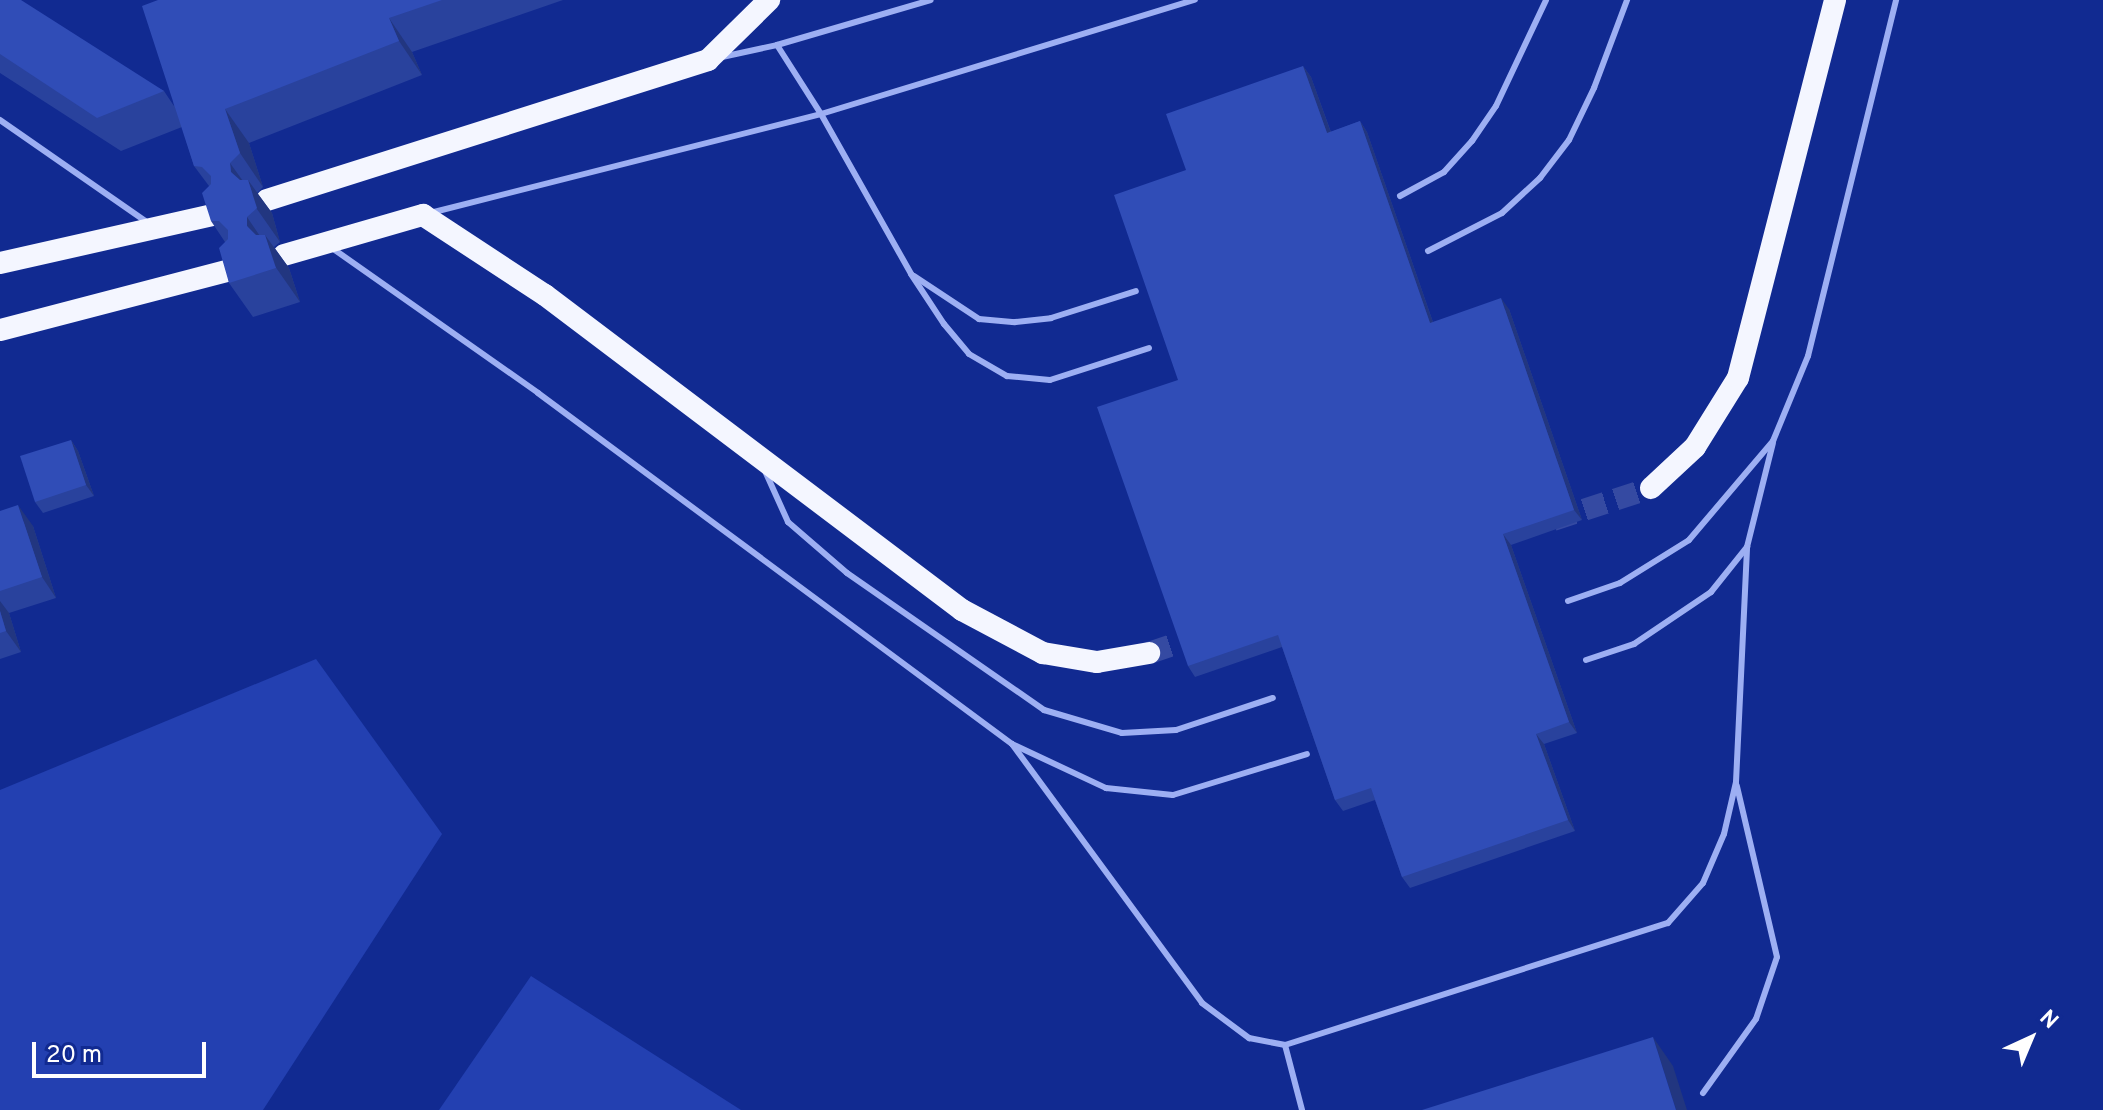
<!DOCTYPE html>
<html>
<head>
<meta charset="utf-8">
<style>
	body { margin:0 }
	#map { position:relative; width:2103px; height:1110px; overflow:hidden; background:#112a91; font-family:Overpass,sans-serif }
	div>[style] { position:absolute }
	.green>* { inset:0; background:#2340b1 }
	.trunk-tunnel>* { height:22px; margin-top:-11px; transform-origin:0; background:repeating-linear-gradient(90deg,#354aa2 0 22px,transparent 0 33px) }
	.service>* { height:6px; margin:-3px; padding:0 3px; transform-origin:3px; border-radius:3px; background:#9daff3 }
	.trunk>* { height:22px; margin:-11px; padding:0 11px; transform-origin:11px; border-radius:11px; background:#f4f6ff }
	.wall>* { inset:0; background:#29429d }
	.shaded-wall>* { inset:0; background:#223680 }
	.building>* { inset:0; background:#304db7 }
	span { translate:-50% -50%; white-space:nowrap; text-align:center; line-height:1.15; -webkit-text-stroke:7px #112a91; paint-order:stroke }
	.north { position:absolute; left:1991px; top:998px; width:80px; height:80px; -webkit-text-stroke:6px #112a91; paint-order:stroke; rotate:44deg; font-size:22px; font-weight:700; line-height:32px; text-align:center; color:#fff }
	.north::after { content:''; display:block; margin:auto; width:28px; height:36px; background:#fff; clip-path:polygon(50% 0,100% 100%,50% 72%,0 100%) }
	.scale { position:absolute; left:32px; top:1042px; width:174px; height:36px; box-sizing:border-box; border:4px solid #fff; border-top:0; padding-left:10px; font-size:24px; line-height:28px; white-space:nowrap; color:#fff; -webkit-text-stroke:6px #112a91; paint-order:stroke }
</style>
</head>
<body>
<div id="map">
	<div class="green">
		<i style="clip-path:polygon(316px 659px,442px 834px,263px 1110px,0 1110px,0 790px)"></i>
		<i style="clip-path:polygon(531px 976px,741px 1110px,439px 1110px)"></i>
	</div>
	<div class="trunk-tunnel">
		<i style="left:1553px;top:520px;width:103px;rotate:-18.1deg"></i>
		<i style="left:1149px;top:653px;width:62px;rotate:-18.7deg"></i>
	</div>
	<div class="service">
		<i style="left:777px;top:45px;width:82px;rotate:57.5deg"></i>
		<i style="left:821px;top:114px;width:184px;rotate:60.6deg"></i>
		<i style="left:911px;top:274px;width:60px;rotate:56.6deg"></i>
		<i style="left:944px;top:324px;width:39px;rotate:50deg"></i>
		<i style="left:969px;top:354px;width:44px;rotate:30.1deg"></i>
		<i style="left:1007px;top:376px;width:43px;rotate:5.3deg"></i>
		<i style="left:1050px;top:380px;width:104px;rotate:-17.9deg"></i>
		<i style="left:722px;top:57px;width:56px;rotate:-12.3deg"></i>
		<i style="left:777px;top:45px;width:160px;rotate:-16.3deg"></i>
		<i style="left:0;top:120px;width:180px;rotate:34.8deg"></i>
		<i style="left:1400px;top:196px;width:50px;rotate:-28.6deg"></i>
		<i style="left:1444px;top:172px;width:42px;rotate:-47.9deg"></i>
		<i style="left:1472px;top:141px;width:42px;rotate:-55.6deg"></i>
		<i style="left:1496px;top:106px;width:117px;rotate:-64.7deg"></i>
		<i style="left:430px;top:213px;width:403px;rotate:-14.2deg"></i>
		<i style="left:821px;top:114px;width:391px;rotate:-17deg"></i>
		<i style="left:332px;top:248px;width:252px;rotate:35.1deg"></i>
		<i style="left:538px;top:393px;width:590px;rotate:36.52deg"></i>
		<i style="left:1012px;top:744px;width:104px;rotate:25.1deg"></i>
		<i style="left:1106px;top:788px;width:67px;rotate:6deg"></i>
		<i style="left:1173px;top:795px;width:140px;rotate:-17deg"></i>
		<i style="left:1428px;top:251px;width:83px;rotate:-27.2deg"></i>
		<i style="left:1502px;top:213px;width:52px;rotate:-42.6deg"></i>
		<i style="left:1540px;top:178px;width:48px;rotate:-52.7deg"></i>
		<i style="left:1569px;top:140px;width:58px;rotate:-64.3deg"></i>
		<i style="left:1594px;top:88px;width:94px;rotate:-69.4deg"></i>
		<i style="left:914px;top:276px;width:78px;rotate:33.5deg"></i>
		<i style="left:979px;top:319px;width:36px;rotate:5deg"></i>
		<i style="left:1015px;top:322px;width:36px;rotate:-6deg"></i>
		<i style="left:1051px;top:318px;width:89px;rotate:-17.6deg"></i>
		<i style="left:765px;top:471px;width:56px;rotate:65.7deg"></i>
		<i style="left:788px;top:522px;width:78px;rotate:40.8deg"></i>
		<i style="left:847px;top:573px;width:240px;rotate:34.8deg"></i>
		<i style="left:1044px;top:710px;width:81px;rotate:16.4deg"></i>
		<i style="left:1122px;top:733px;width:54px;rotate:-3.2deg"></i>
		<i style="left:1176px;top:730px;width:102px;rotate:-18.3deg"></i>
		<i style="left:1568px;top:601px;width:55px;rotate:-19.1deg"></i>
		<i style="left:1620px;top:583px;width:81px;rotate:-31.9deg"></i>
		<i style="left:1689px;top:540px;width:130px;rotate:-49.7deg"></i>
		<i style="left:1773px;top:441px;width:92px;rotate:-67.6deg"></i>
		<i style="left:1808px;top:356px;width:367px;rotate:-76.1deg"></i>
		<i style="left:1586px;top:660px;width:51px;rotate:-18.4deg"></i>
		<i style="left:1634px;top:644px;width:93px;rotate:-34deg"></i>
		<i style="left:1711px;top:592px;width:58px;rotate:-51.3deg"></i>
		<i style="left:1747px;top:547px;width:107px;rotate:-76deg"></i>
		<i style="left:1012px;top:744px;width:321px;rotate:53.7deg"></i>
		<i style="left:1202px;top:1003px;width:59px;rotate:36.7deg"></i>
		<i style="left:1249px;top:1038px;width:37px;rotate:11deg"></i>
		<i style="left:1285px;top:1045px;width:402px;rotate:-17.7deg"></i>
		<i style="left:1668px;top:923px;width:53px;rotate:-48.8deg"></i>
		<i style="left:1703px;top:883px;width:53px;rotate:-66.8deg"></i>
		<i style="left:1724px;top:834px;width:53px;rotate:-77deg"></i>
		<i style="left:1736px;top:782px;width:235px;rotate:-87.3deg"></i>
		<i style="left:1285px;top:1045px;width:67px;rotate:75.3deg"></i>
		<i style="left:1703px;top:1093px;width:91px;rotate:-54.4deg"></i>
		<i style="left:1756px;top:1019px;width:65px;rotate:-71.3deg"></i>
		<i style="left:1777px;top:957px;width:176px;rotate:-103.2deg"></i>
	</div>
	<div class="trunk">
		<i style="left:267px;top:200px;width:463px;rotate:-17.6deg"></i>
		<i style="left:708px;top:60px;width:86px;rotate:-44.5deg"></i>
		<i style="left:284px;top:255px;width:145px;rotate:-16.1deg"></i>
		<i style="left:423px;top:215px;width:146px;rotate:33.3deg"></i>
		<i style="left:545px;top:295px;width:523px;rotate:37.07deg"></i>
		<i style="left:962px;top:610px;width:92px;rotate:28deg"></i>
		<i style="left:1043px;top:653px;width:55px;rotate:9.5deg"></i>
		<i style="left:1097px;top:662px;width:53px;rotate:-9.8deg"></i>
		<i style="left:0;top:263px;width:227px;rotate:-12.7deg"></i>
		<i style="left:0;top:330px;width:246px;rotate:-14.6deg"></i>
		<i style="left:1651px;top:488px;width:60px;rotate:-43deg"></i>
		<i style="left:1695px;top:447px;width:81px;rotate:-58.1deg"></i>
		<i style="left:1738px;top:378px;width:390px;rotate:-75.6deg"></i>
	</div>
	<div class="wall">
		<i style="clip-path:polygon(0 0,164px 91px,174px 106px,158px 0,563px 0,412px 52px,422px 75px,249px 143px,263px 187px,257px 193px,272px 213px,280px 242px,274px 247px,289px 268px,300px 302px,253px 317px,229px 283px,225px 242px,211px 221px,209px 186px,194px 166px,182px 127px,121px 151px,0 73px)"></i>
		<i style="clip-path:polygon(1303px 66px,1311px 77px,1331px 132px,1360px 121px,1367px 132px,1433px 322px,1509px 309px,1582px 520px,1511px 545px,1577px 733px,1544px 744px,1575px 831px,1410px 888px,1402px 877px,1375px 800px,1343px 811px,1335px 800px,1282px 647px,1195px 677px,1188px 666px,1178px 380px,1186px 170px)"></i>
		<i style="clip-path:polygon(71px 440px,78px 451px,94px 496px,43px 513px,35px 502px)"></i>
		<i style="clip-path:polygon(0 511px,33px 526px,56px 598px,9px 613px,21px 652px,0 659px)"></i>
	</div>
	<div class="shaded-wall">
		<i style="clip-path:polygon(389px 18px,412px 52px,422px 75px,399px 41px)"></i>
		<i style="clip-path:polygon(1303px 66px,1311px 77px,1335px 144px,1327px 133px)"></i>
		<i style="clip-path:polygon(225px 109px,249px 143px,263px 187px,240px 153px)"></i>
		<i style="clip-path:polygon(1360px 121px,1367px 132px,1437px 334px,1430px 323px)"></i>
		<i style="clip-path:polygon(230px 163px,253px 195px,248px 180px,272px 213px,280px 242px,231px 172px)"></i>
		<i style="clip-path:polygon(247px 217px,270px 251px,265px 235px,289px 268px,300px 302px,247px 226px)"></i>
		<i style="clip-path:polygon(1501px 298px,1509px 309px,1582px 520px,1574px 510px)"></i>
		<i style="clip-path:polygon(71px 440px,78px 451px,94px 496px,86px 485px)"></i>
		<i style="clip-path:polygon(18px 505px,33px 526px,56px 598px,42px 577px)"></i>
		<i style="clip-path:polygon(1503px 534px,1511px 545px,1577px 733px,1569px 722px)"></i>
		<i style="clip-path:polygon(0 601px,9px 613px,21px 652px,6px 631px,0 611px)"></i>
		<i style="clip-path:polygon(1536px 734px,1544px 744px,1575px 831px,1568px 820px)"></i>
		<i style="clip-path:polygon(1653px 1037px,1673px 1066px,1687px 1110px,1676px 1110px)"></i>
	</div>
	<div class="building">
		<i style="clip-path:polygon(0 0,21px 0,164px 91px,97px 118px,0 54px)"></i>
		<i style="clip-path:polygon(158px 0,442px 0,389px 18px,399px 41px,225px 109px,240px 153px,230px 163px,231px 172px,240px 180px,248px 180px,257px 208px,247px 217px,247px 226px,256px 235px,265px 235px,276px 268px,229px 283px,219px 248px,228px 239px,228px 230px,219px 221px,211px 221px,202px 193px,211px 184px,211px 176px,202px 167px,194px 166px,142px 6px)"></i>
		<i style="clip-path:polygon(1303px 66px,1327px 133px,1360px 121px,1430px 323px,1501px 298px,1574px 510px,1503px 534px,1569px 722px,1536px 734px,1568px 820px,1402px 877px,1371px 788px,1335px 800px,1278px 635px,1188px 666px,1097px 407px,1178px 380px,1114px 195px,1186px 170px,1166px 114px)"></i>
		<i style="clip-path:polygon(71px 440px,86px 485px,35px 502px,20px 456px)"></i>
		<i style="clip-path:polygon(18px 505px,42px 577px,0 591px,0 511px)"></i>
		<i style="clip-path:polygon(0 611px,6px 631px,0 633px)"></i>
		<i style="clip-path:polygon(1653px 1037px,1676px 1110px,1422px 1110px)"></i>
	</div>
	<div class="north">N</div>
	<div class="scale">20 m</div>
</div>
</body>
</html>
